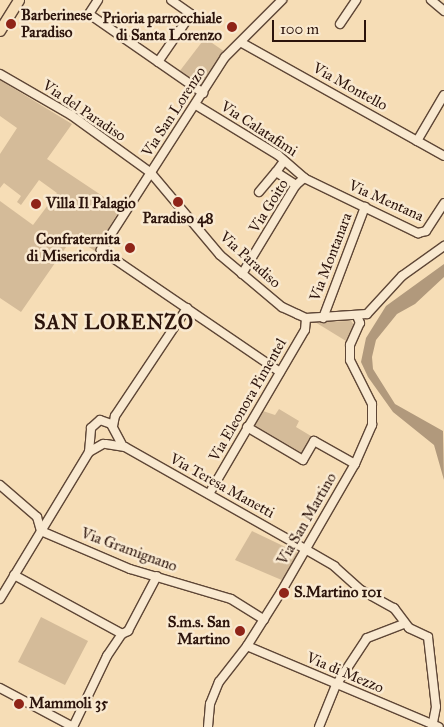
<!DOCTYPE html>
<html>
<head>
<meta charset="utf-8">
<style>
	body { margin:0 }
	#map { position:relative; width:444px; height:727px; overflow:hidden; background:#f6ddb6; font-family:"IM FELL Great Primer",serif }
	div>[style] { position:absolute }
	.green>* { inset:0; background:#d4bb99 }
	.water>* { inset:0; background:#b1997c }
	.roads { filter:drop-shadow(1px 0 #5e4636) drop-shadow(-1px 0 #5e4636) drop-shadow(0 1px #5e4636) drop-shadow(0 -1px #5e4636) }
	.minor>* { height:8px; margin:-4px; padding:0 4px; transform-origin:4px; border-radius:4px; background:#f9e9d0 }
	.major>* { height:10px; margin:-5px; padding:0 5px; transform-origin:5px; border-radius:5px; background:#f6ddb6 }
	.dots>* { width:14px; height:14px; translate:-50% -50%; box-sizing:border-box; border:2px solid #f9e9d0; border-radius:50% }
	span { translate:-50% -50%; white-space:nowrap; text-align:center; line-height:1.15; -webkit-text-stroke:5px #f9e9d0; paint-order:stroke }
	.poi-label { font-size:15px; color:#2c140c; font-weight:700 }
	.left { translate:0 -50%; text-align:left }
	.right { translate:-100% -50%; text-align:right }
	.street-label { font-size:15px; color:#2c140c }
	.district-label { font-size:20px; color:#2c140c; font-weight:700; letter-spacing:1px }
	.scale { position:absolute; left:272px; top:20px; width:94px; height:22px; box-sizing:border-box; border:2px solid #2c140c; border-top:0; padding-left:6px; font-size:15px; line-height:18px; white-space:nowrap; color:#2c140c; -webkit-text-stroke:4px #f9e9d0; paint-order:stroke }
</style>
</head>
<body>
<div id="map">
	<div class="green">
		<i style="clip-path:polygon(205px 38px,225px 52px,202px 87px,179px 72px)"></i>
		<i style="clip-path:polygon(0 80px,72px 124px,47px 159px,116px 205px,119px 211px,95px 251px,73px 237px,21px 312px,0 298px,0 201px,33px 225px,57px 193px,39px 180px,21px 205px,17px 202px,21px 196px,4px 183px,0 188px,0 154px,17px 128px,0 116px)"></i>
		<i style="clip-path:polygon(351px 321px,355px 326px,346px 341px,315px 322px)"></i>
		<i style="clip-path:polygon(279px 409px,299px 421px,296px 427px,311px 436px,302px 453px,254px 425px,263px 411px,275px 415px)"></i>
		<i style="clip-path:polygon(252px 531px,298px 553px,284px 581px,235px 560px)"></i>
		<i style="clip-path:polygon(41px 617px,88px 641px,65px 685px,18px 662px)"></i>
	</div>
	<div class="water">
		<i style="clip-path:polygon(444px 264px,444px 277px,415px 304px,397px 314px,376px 340px,372px 357px,373px 369px,395px 404px,443px 431px,444px 480px,434px 445px,393px 412px,368px 377px,361px 362px,366px 338px,386px 306px)"></i>
	</div>
	<div class="roads">
		<div class="minor">
			<i style="left:98px;top:0;width:17px;rotate:123deg"></i>
			<i style="left:89px;top:14px;width:139px;rotate:34.7deg"></i>
			<i style="left:431px;top:0;width:17px;rotate:40deg"></i>
			<i style="left:340px;top:24px;width:29px;rotate:-56deg"></i>
			<i style="left:242px;top:43px;width:231px;rotate:29.2deg"></i>
			<i style="left:158px;top:62px;width:58px;rotate:-55.5deg"></i>
			<i style="left:191px;top:14px;width:24px;rotate:-145deg"></i>
			<i style="left:0;top:74px;width:82px;rotate:30deg"></i>
			<i style="left:71px;top:115px;width:99px;rotate:35.9deg"></i>
			<i style="left:151px;top:173px;width:107px;rotate:49.9deg"></i>
			<i style="left:220px;top:255px;width:81px;rotate:40deg"></i>
			<i style="left:282px;top:307px;width:17px;rotate:25deg"></i>
			<i style="left:297px;top:314px;width:10px;rotate:24deg"></i>
			<i style="left:306px;top:318px;width:61px;rotate:-3.8deg"></i>
			<i style="left:367px;top:314px;width:52px;rotate:-47.4deg"></i>
			<i style="left:402px;top:276px;width:52px;rotate:-35.5deg"></i>
			<i style="left:196px;top:105px;width:96px;rotate:31.4deg"></i>
			<i style="left:278px;top:155px;width:35px;rotate:41deg"></i>
			<i style="left:417px;top:141px;width:53px;rotate:-59.6deg"></i>
			<i style="left:284px;top:161px;width:14px;rotate:126deg"></i>
			<i style="left:276px;top:172px;width:24px;rotate:33deg"></i>
			<i style="left:304px;top:178px;width:127px;rotate:25.8deg"></i>
			<i style="left:418px;top:233px;width:8px;rotate:-14deg"></i>
			<i style="left:426px;top:231px;width:33px;rotate:-57deg"></i>
			<i style="left:259px;top:192px;width:26px;rotate:-50deg"></i>
			<i style="left:242px;top:274px;width:104px;rotate:-58.8deg"></i>
			<i style="left:296px;top:185px;width:11px;rotate:-41deg"></i>
			<i style="left:323px;top:318px;width:119px;rotate:-69.3deg"></i>
			<i style="left:280px;top:372px;width:217px;rotate:-145.7deg"></i>
			<i style="left:101px;top:250px;width:229px;rotate:-57.3deg"></i>
			<i style="left:225px;top:57px;width:81px;rotate:-45deg"></i>
			<i style="left:113px;top:426px;width:10px;rotate:-79deg"></i>
			<i style="left:115px;top:416px;width:130px;rotate:-56.3deg"></i>
			<i style="left:247px;top:427px;width:65px;rotate:30.5deg"></i>
			<i style="left:303px;top:460px;width:22px;rotate:-60deg"></i>
			<i style="left:314px;top:441px;width:47px;rotate:29.3deg"></i>
			<i style="left:106px;top:444px;width:19px;rotate:9deg"></i>
			<i style="left:125px;top:447px;width:207px;rotate:29.5deg"></i>
			<i style="left:305px;top:549px;width:34px;rotate:30deg"></i>
			<i style="left:334px;top:566px;width:36px;rotate:42deg"></i>
			<i style="left:361px;top:590px;width:38px;rotate:29deg"></i>
			<i style="left:394px;top:608px;width:25px;rotate:53deg"></i>
			<i style="left:409px;top:628px;width:21px;rotate:25deg"></i>
			<i style="left:428px;top:637px;width:70px;rotate:83.5deg"></i>
			<i style="left:436px;top:707px;width:20px;rotate:101deg"></i>
			<i style="left:89px;top:452px;width:24px;rotate:-85deg"></i>
			<i style="left:91px;top:428px;width:12px;rotate:-42deg"></i>
			<i style="left:100px;top:420px;width:12px;rotate:20deg"></i>
			<i style="left:111px;top:424px;width:24px;rotate:62deg"></i>
			<i style="left:0;top:485px;width:49px;rotate:40.9deg"></i>
			<i style="left:37px;top:517px;width:15px;rotate:74deg"></i>
			<i style="left:209px;top:494px;width:190px;rotate:-59.7deg"></i>
			<i style="left:305px;top:330px;width:12px;rotate:-85deg"></i>
			<i style="left:41px;top:531px;width:97px;rotate:23.1deg"></i>
			<i style="left:130px;top:569px;width:105px;rotate:16.5deg"></i>
			<i style="left:231px;top:599px;width:39px;rotate:32deg"></i>
			<i style="left:14px;top:575px;width:123px;rotate:28.6deg"></i>
			<i style="left:0;top:599px;width:172px;rotate:-58.8deg"></i>
			<i style="left:89px;top:452px;width:16px;rotate:-30deg"></i>
			<i style="left:247px;top:646px;width:208px;rotate:22.9deg"></i>
			<i style="left:0;top:688px;width:83px;rotate:28.1deg"></i>
			<i style="left:73px;top:727px;width:79px;rotate:-64.4deg"></i>
			<i style="left:107px;top:656px;width:27px;rotate:-56deg"></i>
			<i style="left:122px;top:634px;width:7px;rotate:-27deg"></i>
			<i style="left:128px;top:631px;width:62px;rotate:-62.2deg"></i>
			<i style="left:208px;top:727px;width:23px;rotate:-85deg"></i>
			<i style="left:210px;top:704px;width:24px;rotate:-68deg"></i>
			<i style="left:219px;top:682px;width:46px;rotate:-52.1deg"></i>
			<i style="left:247px;top:646px;width:64px;rotate:-57.8deg"></i>
			<i style="left:281px;top:592px;width:148px;rotate:-60deg"></i>
			<i style="left:355px;top:464px;width:43px;rotate:-66.4deg"></i>
			<i style="left:372px;top:425px;width:21px;rotate:-90deg"></i>
			<i style="left:372px;top:404px;width:49px;rotate:-116.6deg"></i>
			<i style="left:350px;top:360px;width:15px;rotate:-90deg"></i>
			<i style="left:350px;top:345px;width:24px;rotate:-66deg"></i>
			<i style="left:360px;top:323px;width:8px;rotate:-113deg"></i>
			<i style="left:319px;top:727px;width:45px;rotate:-68deg"></i>
			<i style="left:336px;top:685px;width:56px;rotate:-56.6deg"></i>
			<i style="left:367px;top:638px;width:40px;rotate:-21deg"></i>
		</div>
		<div class="major">
			<i style="left:0;top:31px;width:36px;rotate:-58deg"></i>
		</div>
	</div>
	<div class="dots">
		<i style="left:11px;top:24px;background:#8f2418"></i>
		<i style="left:232px;top:27px;background:#8f2418"></i>
		<i style="left:178px;top:202px;background:#8f2418"></i>
		<i style="left:36px;top:204px;background:#8f2418"></i>
		<i style="left:130px;top:248px;background:#8f2418"></i>
		<i style="left:284px;top:593px;background:#8f2418"></i>
		<i style="left:240px;top:631px;background:#8f2418"></i>
		<i style="left:19px;top:704px;background:#8f2418"></i>
	</div>
	<div class="poi-label">
		<span class="left" style="left:21px;top:24px">Barberinese<br>Paradiso</span>
		<span class="right" style="left:222px;top:27px">Prioria parrocchiale<br>di Santa Lorenzo</span>
		<span class="left" style="left:46px;top:204px">Villa Il Palagio</span>
		<span style="left:178px;top:219px">Paradiso 48</span>
		<span class="right" style="left:120px;top:248px">Confraternita<br>di Misericordia</span>
		<span class="left" style="left:294px;top:593px">S.Martino 101</span>
		<span class="right" style="left:230px;top:631px">S.m.s. San<br>Martino</span>
		<span class="left" style="left:29px;top:704px">Mammoli 35</span>
	</div>
	<div class="street-label">
		<span style="left:350px;top:87px;rotate:29deg">Via Montello</span>
		<span style="left:84px;top:111px;rotate:34deg">Via del Paradiso</span>
		<span style="left:174px;top:112px;rotate:-57deg">Via San Lorenzo</span>
		<span style="left:259px;top:129px;rotate:33deg">Via Calatafimi</span>
		<span style="left:386px;top:201px;rotate:24deg">Via Mentana</span>
		<span style="left:269px;top:206px;rotate:-58deg">Via Goito</span>
		<span style="left:331px;top:257px;rotate:-69deg">Via Montanara</span>
		<span style="left:250px;top:260px;rotate:42deg">Via Paradiso</span>
		<span style="left:248px;top:400px;rotate:-60deg">Via Eleonora Pimentel</span>
		<span style="left:222px;top:486px;rotate:29deg">Via Teresa Manetti</span>
		<span style="left:307px;top:519px;rotate:-60deg">Via San Martino</span>
		<span style="left:129px;top:550px;rotate:20deg">Via Gramignano</span>
		<span style="left:345px;top:673px;rotate:23deg">Via di Mezzo</span>
	</div>
	<div class="district-label">
		<span style="left:114px;top:322px">SAN LORENZO</span>
	</div>
	<div class="scale">100 m</div>
</div>
</body>
</html>
